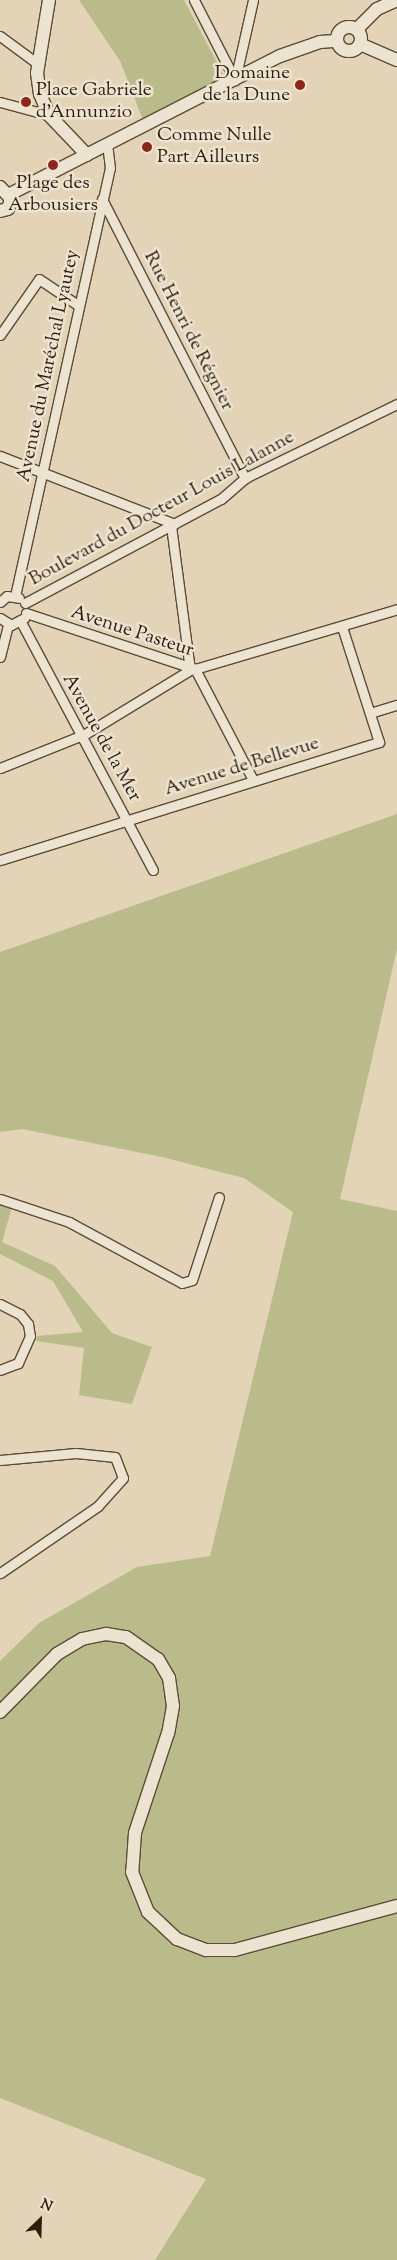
<!DOCTYPE html>
<html>
<head>
<meta charset="utf-8">
<style>
	body { margin:0 }
	#map { position:relative; width:397px; height:2260px; overflow:hidden; background:#e3d4b8; font-family:"Sorts Mill Goudy",serif }
	div>[style] { position:absolute }
	.green>* { inset:0; background:#babb8a }
	.roads { filter:drop-shadow(1px 0 #5b4b36) drop-shadow(-1px 0 #5b4b36) drop-shadow(0 1px #5b4b36) drop-shadow(0 -1px #5b4b36) }
	.minor>* { height:9px; margin:-4.5px; padding:0 4.5px; transform-origin:4.5px; border-radius:4.5px; background:#ede3d1 }
	.secondary>* { height:12px; margin:-6px; padding:0 6px; transform-origin:6px; border-radius:6px; background:#ede3d1 }
	.secondary>.ring { margin:-6px; padding:0; box-sizing:content-box; background:none; border:12px solid #ede3d1; border-radius:50% }
	.dots>* { width:14px; height:14px; translate:-50% -50%; box-sizing:border-box; border:2px solid #ede3d1; border-radius:50% }
	span { translate:-50% -50%; white-space:nowrap; text-align:center; line-height:1.15; -webkit-text-stroke:5px #ede3d1; paint-order:stroke }
	.poi-label { font-size:19px; color:#2e1d0b }
	.right { translate:-100% -50%; text-align:right }
	.left { translate:0 -50%; text-align:left }
	.street-label { font-size:19px; color:#2e1d0b }
	.north { position:absolute; left:15px; top:2195px; width:50px; height:50px; -webkit-text-stroke:4px #ede3d1; paint-order:stroke; rotate:24deg; font-size:14px; font-weight:700; line-height:20px; text-align:center; color:#2e1d0b }
	.north::after { content:''; display:block; margin:auto; width:18px; height:22px; background:#2e1d0b; clip-path:polygon(50% 0,100% 100%,50% 72%,0 100%) }
</style>
</head>
<body>
<div id="map">
	<div class="green">
		<i style="clip-path:polygon(79px 0,184px 0,225px 78px,143px 120px,120px 61px)"></i>
		<i style="clip-path:polygon(397px 814px,397px 949px,340px 1199px,397px 1211px,397px 2260px,155px 2260px,206px 2179px,0 2098px,0 1661px,39px 1623px,137px 1567px,210px 1556px,293px 1212px,244px 1178px,162px 1157px,22px 1129px,0 1132px,0 952px)"></i>
		<i style="clip-path:polygon(0 1204px,12px 1207px,2px 1242px,55px 1266px,112px 1333px,152px 1347px,132px 1404px,79px 1395px,84px 1348px,36px 1341px,37px 1336px,83px 1332px,53px 1281px,0 1254px)"></i>
	</div>
	<div class="roads">
		<div class="minor">
			<i style="left:194px;top:0;width:90px;rotate:62.9deg"></i>
			<i style="left:0;top:36px;width:47px;rotate:36.4deg"></i>
			<i style="left:235px;top:80px;width:82px;rotate:-77.3deg"></i>
			<i style="left:0;top:102px;width:51px;rotate:14.9deg"></i>
			<i style="left:102px;top:199px;width:314px;rotate:62.9deg"></i>
			<i style="left:0;top:335px;width:68px;rotate:-55.1deg"></i>
			<i style="left:39px;top:279px;width:48px;rotate:34deg"></i>
			<i style="left:0;top:456px;width:187px;rotate:21.3deg"></i>
			<i style="left:15px;top:596px;width:438px;rotate:-77.5deg"></i>
			<i style="left:110px;top:168px;width:23px;rotate:-97deg"></i>
			<i style="left:0;top:602px;width:9px;rotate:-41deg"></i>
			<i style="left:7px;top:596px;width:12px;rotate:9deg"></i>
			<i style="left:25px;top:603px;width:222px;rotate:-28deg"></i>
			<i style="left:221px;top:499px;width:32px;rotate:-41deg"></i>
			<i style="left:245px;top:478px;width:169px;rotate:-26deg"></i>
			<i style="left:26px;top:613px;width:178px;rotate:18.3deg"></i>
			<i style="left:195px;top:669px;width:125px;rotate:62.4deg"></i>
			<i style="left:0;top:618px;width:13px;rotate:32deg"></i>
			<i style="left:11px;top:625px;width:15px;rotate:-28deg"></i>
			<i style="left:21px;top:622px;width:281px;rotate:62deg"></i>
			<i style="left:0;top:657px;width:34px;rotate:-76deg"></i>
			<i style="left:195px;top:669px;width:211px;rotate:-16.5deg"></i>
			<i style="left:370px;top:713px;width:28px;rotate:-17deg"></i>
			<i style="left:0;top:768px;width:92px;rotate:-21.8deg"></i>
			<i style="left:85px;top:734px;width:123px;rotate:-31.4deg"></i>
			<i style="left:190px;top:670px;width:146px;rotate:-97.5deg"></i>
			<i style="left:0;top:860px;width:397px;rotate:-17.3deg"></i>
			<i style="left:379px;top:742px;width:121px;rotate:-107.8deg"></i>
			<i style="left:0;top:1199px;width:73px;rotate:18.4deg"></i>
			<i style="left:69px;top:1222px;width:128px;rotate:28.4deg"></i>
			<i style="left:182px;top:1283px;width:10px;rotate:-17deg"></i>
			<i style="left:192px;top:1280px;width:87px;rotate:-72deg"></i>
			<i style="left:0;top:1304px;width:22px;rotate:27deg"></i>
			<i style="left:20px;top:1314px;width:13px;rotate:51deg"></i>
			<i style="left:28px;top:1324px;width:12px;rotate:81deg"></i>
			<i style="left:30px;top:1336px;width:30px;rotate:114deg"></i>
			<i style="left:18px;top:1363px;width:19px;rotate:159deg"></i>
			<i style="left:0;top:1460px;width:76px;rotate:-5.3deg"></i>
			<i style="left:76px;top:1453px;width:39px;rotate:6deg"></i>
			<i style="left:115px;top:1457px;width:22px;rotate:69deg"></i>
			<i style="left:123px;top:1478px;width:38px;rotate:132deg"></i>
			<i style="left:98px;top:1506px;width:119px;rotate:145.6deg"></i>
		</div>
		<div class="secondary">
			<i style="left:49px;top:0;width:74px;rotate:99.3deg"></i>
			<i style="left:37px;top:73px;width:21px;rotate:82deg"></i>
			<i style="left:40px;top:94px;width:23px;rotate:67deg"></i>
			<i style="left:49px;top:115px;width:55px;rotate:46.5deg"></i>
			<i class="ring" style="left:337px;top:27px;width:12px;height:12px"></i>
			<i style="left:357px;top:29px;width:28px;rotate:-45deg"></i>
			<i style="left:377px;top:9px;width:22px;rotate:-24deg"></i>
			<i style="left:360px;top:44px;width:40px;rotate:23.4deg"></i>
			<i style="left:0;top:187px;width:16px;rotate:47deg"></i>
			<i style="left:11px;top:199px;width:10px;rotate:107deg"></i>
			<i style="left:8px;top:209px;width:8px;rotate:166deg"></i>
			<i style="left:10px;top:194px;width:303px;rotate:-27.1deg"></i>
			<i style="left:280px;top:56px;width:42px;rotate:-19.3deg"></i>
			<i style="left:320px;top:42px;width:16px;rotate:-4deg"></i>
			<i style="left:0;top:1712px;width:81px;rotate:-45.5deg"></i>
			<i style="left:57px;top:1654px;width:29px;rotate:-31deg"></i>
			<i style="left:82px;top:1639px;width:25px;rotate:-12deg"></i>
			<i style="left:106px;top:1634px;width:20px;rotate:9deg"></i>
			<i style="left:126px;top:1637px;width:39px;rotate:35deg"></i>
			<i style="left:158px;top:1659px;width:22px;rotate:60deg"></i>
			<i style="left:169px;top:1678px;width:28px;rotate:82deg"></i>
			<i style="left:173px;top:1706px;width:27px;rotate:100deg"></i>
			<i style="left:168px;top:1733px;width:105px;rotate:108.3deg"></i>
			<i style="left:135px;top:1833px;width:39px;rotate:94deg"></i>
			<i style="left:132px;top:1872px;width:43px;rotate:68.2deg"></i>
			<i style="left:148px;top:1912px;width:40px;rotate:43deg"></i>
			<i style="left:177px;top:1939px;width:31px;rotate:21deg"></i>
			<i style="left:206px;top:1950px;width:29px"></i>
			<i style="left:235px;top:1950px;width:168px;rotate:-15.2deg"></i>
		</div>
	</div>
	<div class="dots">
		<i style="left:300px;top:85px;background:#8f2418"></i>
		<i style="left:26px;top:102px;background:#8f2418"></i>
		<i style="left:147px;top:147px;background:#8f2418"></i>
		<i style="left:53px;top:165px;background:#8f2418"></i>
	</div>
	<div class="poi-label">
		<span class="right" style="left:290px;top:85px">Domaine<br>de la Dune</span>
		<span class="left" style="left:36px;top:102px">Place Gabriele<br>d'Annunzio</span>
		<span class="left" style="left:157px;top:147px">Comme Nulle<br>Part Ailleurs</span>
		<span style="left:53px;top:195px">Plage des<br>Arbousiers</span>
	</div>
	<div class="street-label">
		<span style="left:188px;top:331px;rotate:63deg">Rue Henri de Régnier</span>
		<span style="left:49px;top:366px;rotate:-78deg">Avenue du Maréchal Lyautey</span>
		<span style="left:162px;top:509px;rotate:-29deg">Boulevard du Docteur Louis Lalanne</span>
		<span style="left:132px;top:632px;rotate:18deg">Avenue Pasteur</span>
		<span style="left:101px;top:738px;rotate:61deg">Avenue de la Mer</span>
		<span style="left:242px;top:767px;rotate:-17deg">Avenue de Bellevue</span>
	</div>
	<div class="north">N</div>
</div>
</body>
</html>
